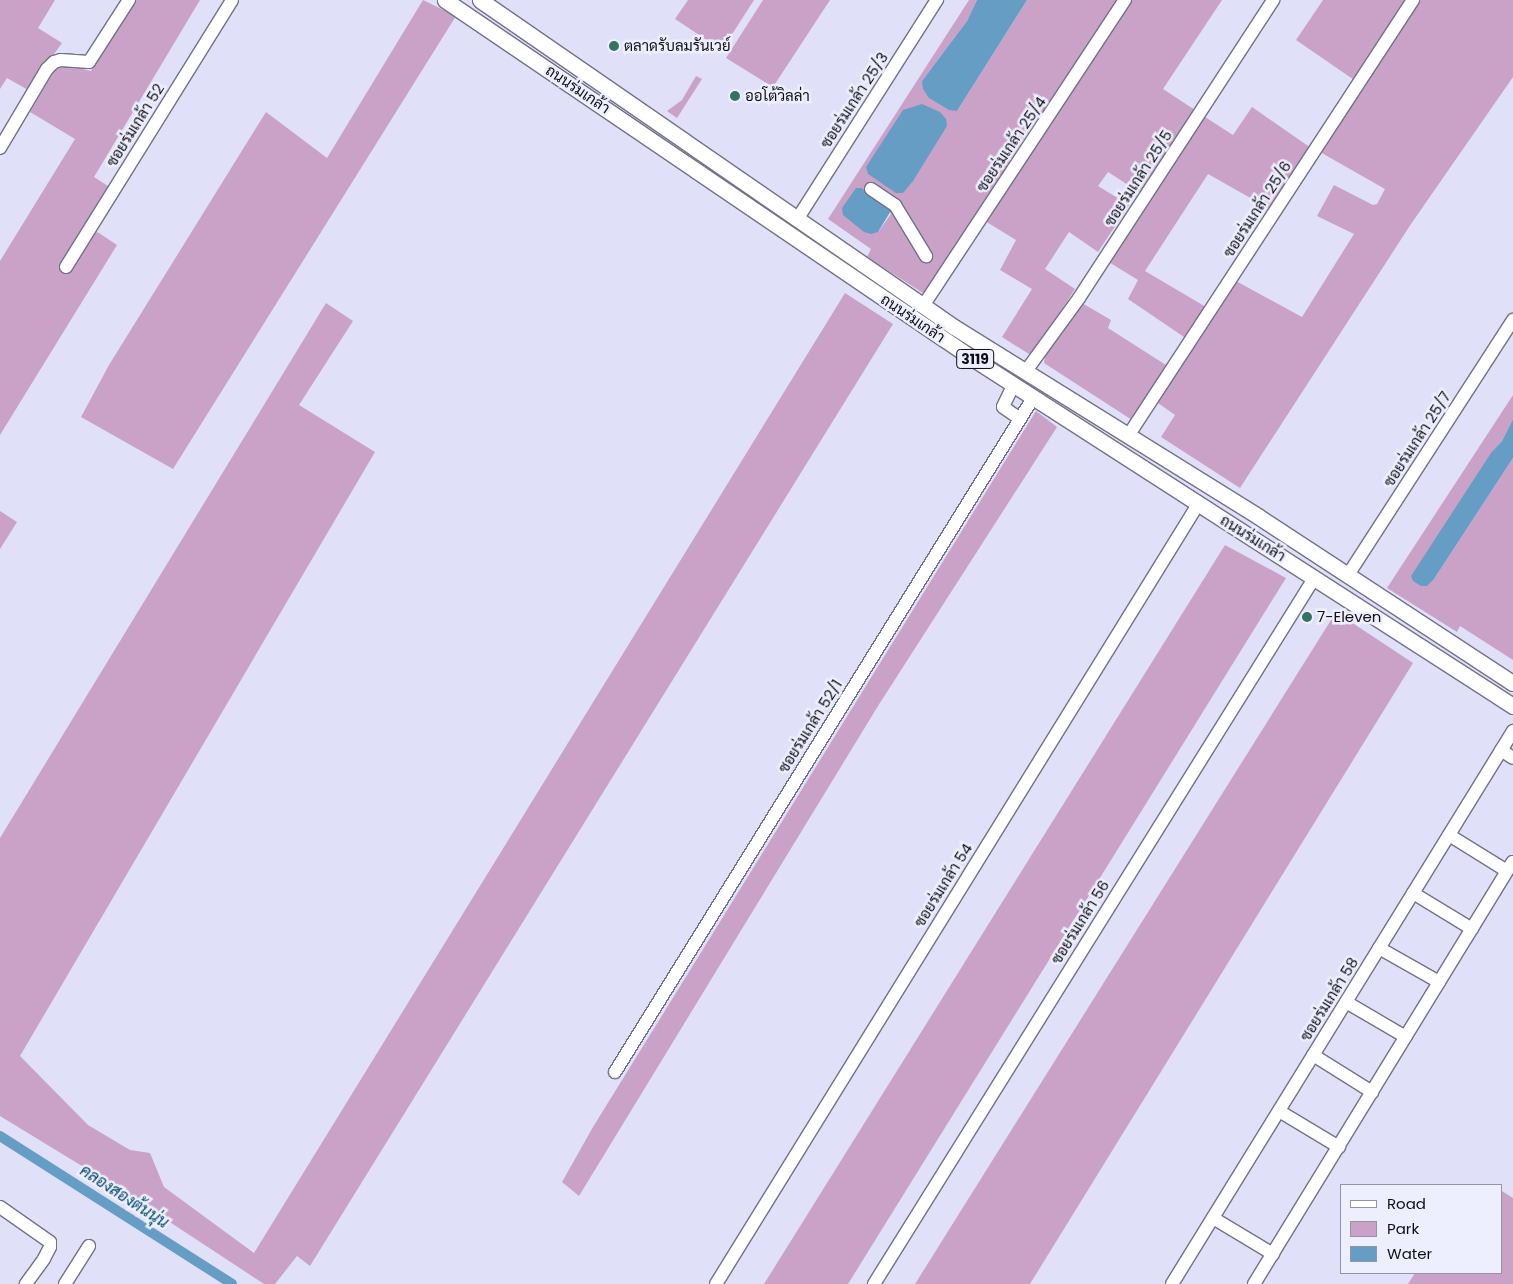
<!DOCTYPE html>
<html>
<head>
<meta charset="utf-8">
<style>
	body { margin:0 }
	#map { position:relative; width:1513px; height:1284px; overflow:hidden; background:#e0e0f9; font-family:Poppins,Sarabun,sans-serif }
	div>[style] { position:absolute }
	.green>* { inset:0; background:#caa2c8 }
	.water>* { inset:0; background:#669dc4 }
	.canal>* { height:10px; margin:-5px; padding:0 5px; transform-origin:5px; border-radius:5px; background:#669dc4 }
	.roads { filter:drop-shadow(1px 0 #717288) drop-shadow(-1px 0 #717288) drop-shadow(0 1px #717288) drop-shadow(0 -1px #717288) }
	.minor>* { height:12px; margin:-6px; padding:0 6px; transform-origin:6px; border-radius:6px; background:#fff }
	.major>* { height:15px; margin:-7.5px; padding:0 7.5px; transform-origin:7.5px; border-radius:7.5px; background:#fff }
	.dots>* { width:14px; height:14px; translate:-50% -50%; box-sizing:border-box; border:2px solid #eeeffe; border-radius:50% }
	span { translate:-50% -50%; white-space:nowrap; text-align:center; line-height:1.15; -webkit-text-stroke:5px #eeeffe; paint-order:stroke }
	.shield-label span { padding:1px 4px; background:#eeeffe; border:1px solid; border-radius:4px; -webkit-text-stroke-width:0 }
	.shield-label { font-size:14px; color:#0d0e16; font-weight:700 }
	.poi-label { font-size:15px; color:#0d0e16 }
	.left { translate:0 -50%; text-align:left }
	.street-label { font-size:15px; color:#0d0e16 }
	.water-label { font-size:16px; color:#00496f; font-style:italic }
	.legend { position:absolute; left:1340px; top:1184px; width:162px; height:90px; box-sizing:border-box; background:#eeeffe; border:1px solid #9495a1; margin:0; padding:6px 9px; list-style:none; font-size:15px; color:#0d0e16 }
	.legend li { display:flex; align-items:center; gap:10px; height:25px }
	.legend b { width:25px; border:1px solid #9495a1 }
</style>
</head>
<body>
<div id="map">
	<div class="green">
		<i style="clip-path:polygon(0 0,55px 0,38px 28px,62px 43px,28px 90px,7px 78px,0 89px)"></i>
		<i style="clip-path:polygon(136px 0,200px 0,94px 177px,114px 190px,90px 230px,99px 233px,117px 245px,0 435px,0 261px,75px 139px,30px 112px,56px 68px,70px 66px,91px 71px)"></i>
		<i style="clip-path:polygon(423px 0,456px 16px,173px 469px,81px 417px,109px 365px,266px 112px,327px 158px)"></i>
		<i style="clip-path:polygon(688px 0,754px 0,722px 50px,675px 19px)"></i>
		<i style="clip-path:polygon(763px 0,830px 0,773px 87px,726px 58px)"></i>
		<i style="clip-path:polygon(evenodd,969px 0,977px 0,967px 21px,922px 81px,957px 111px,1027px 0,1120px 0,926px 295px,867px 257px,871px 249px,828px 219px,969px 0,856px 188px,862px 188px,883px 201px,891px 214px,878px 232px,856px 188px)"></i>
		<i style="clip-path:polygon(1129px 0,1222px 0,1163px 89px,1195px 110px,1142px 194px,1108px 172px,1098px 186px,1129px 205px,1098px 252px,1069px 232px,1045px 269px,1075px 289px,1032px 356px,1002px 337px,1032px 289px,1000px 270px,1016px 240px,985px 221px)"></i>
		<i style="clip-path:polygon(1323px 0,1513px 0,1513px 77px,1411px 224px,1240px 488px,1161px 437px,1175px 415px,1158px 403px,1236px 281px,1302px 317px,1354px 234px,1317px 216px,1334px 185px,1373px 205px,1377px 204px,1385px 189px,1320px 152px,1363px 86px,1296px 40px)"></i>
		<i style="clip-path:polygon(696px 76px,702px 79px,677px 118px,667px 111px,682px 100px)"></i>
		<i style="clip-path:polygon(1252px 107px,1311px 148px,1270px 209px,1208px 174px,1145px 271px,1206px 307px,1187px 339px,1128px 299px,1138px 280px,1107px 261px,1202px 115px,1233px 135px)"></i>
		<i style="clip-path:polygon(845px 293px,893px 324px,310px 1266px,297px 1256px,275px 1284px,264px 1284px,118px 1188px,0 1116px,0 838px,326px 303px,353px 321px,299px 405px,375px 452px,20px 1056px,88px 1125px,130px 1150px,150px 1153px,164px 1187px,254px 1253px)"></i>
		<i style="clip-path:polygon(1082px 303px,1111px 320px,1108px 328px,1166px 365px,1132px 420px,1044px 363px,1045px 355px)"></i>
		<i style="clip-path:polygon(1513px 395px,1513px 419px,1502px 441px,1491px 454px,1434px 579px,1513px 458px,1513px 660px,1460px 626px,1457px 632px,1387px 588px)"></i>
		<i style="clip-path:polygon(1036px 411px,1057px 427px,878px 706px,579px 1196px,562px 1182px,593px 1127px)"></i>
		<i style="clip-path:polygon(0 511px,17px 522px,0 549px)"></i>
		<i style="clip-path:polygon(1225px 545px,1286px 578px,848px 1284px,764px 1284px)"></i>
		<i style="clip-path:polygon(1336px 612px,1413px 663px,1030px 1284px,915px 1284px)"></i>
		<i style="clip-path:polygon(1502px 1191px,1513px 1198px,1513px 1284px,1408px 1284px,1415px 1273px,1502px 1273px)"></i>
	</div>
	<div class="water">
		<i style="clip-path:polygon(977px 0,1027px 0,957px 111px,949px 110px,929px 98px,923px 89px,922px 81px,967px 21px)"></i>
		<i style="clip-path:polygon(922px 104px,940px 112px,946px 119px,947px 126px,913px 181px,903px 193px,896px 193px,868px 174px,866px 167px,903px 110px)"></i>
		<i style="clip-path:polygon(856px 188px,862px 188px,892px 209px,878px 232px,871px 234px,864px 232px,843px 215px,842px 208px)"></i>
		<i style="clip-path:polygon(1513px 419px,1513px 458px,1434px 579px,1427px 586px,1421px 586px,1413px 581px,1411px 576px,1491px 453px,1502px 441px)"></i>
	</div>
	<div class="canal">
		<i style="left:0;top:1136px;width:275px;rotate:32.5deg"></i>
	</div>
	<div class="roads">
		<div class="minor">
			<i style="left:0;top:148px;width:92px;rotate:-59.3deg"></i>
			<i style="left:47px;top:69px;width:10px;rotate:-45deg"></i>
			<i style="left:54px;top:62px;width:7px;rotate:-16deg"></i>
			<i style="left:61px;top:60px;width:28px;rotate:4deg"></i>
			<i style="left:89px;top:62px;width:74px;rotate:-57.2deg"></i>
			<i style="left:871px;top:189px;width:29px;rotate:34deg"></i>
			<i style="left:895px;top:205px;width:60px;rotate:58.7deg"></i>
			<i style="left:798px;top:218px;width:259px;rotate:-57.5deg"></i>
			<i style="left:66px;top:267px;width:314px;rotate:-58.1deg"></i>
			<i style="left:923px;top:306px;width:367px;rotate:-56.6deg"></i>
			<i style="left:1026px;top:371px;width:90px;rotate:-54deg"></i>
			<i style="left:1079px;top:298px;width:356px;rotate:-56.9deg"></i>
			<i style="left:1014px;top:384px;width:25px;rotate:116deg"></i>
			<i style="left:1003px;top:407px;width:19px;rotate:35deg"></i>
			<i style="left:1128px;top:436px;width:521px;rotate:-56.83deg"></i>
			<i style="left:1348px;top:575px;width:304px;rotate:-57.1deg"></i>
			<i style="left:1501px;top:750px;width:14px;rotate:34deg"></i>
			<i style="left:1449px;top:835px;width:68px;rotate:31.8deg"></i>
			<i style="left:1413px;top:893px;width:69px;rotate:31.4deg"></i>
			<i style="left:1379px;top:948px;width:69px;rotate:29.5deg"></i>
			<i style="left:1346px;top:1002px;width:69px;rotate:30.3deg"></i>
			<i style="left:1313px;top:1055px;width:70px;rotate:32.1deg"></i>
			<i style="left:615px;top:1072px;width:793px;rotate:-58.19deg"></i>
			<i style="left:1279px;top:1111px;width:70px;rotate:31deg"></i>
			<i style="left:0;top:1207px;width:61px;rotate:35deg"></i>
			<i style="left:50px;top:1242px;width:5px;rotate:90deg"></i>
			<i style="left:50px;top:1247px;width:13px;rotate:117deg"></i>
			<i style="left:44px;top:1259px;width:31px;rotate:126deg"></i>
			<i style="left:1213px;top:1218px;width:70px;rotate:31deg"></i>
			<i style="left:65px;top:1284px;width:45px;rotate:-57.7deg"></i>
			<i style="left:716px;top:1284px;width:918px;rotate:-58.27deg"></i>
			<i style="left:874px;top:1284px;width:833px;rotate:-58.05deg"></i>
			<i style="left:1172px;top:1284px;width:650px;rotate:-58.34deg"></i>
			<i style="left:1254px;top:1284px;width:495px;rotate:-58.5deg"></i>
		</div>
		<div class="major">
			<i style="left:445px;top:0;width:633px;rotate:34.19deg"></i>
			<i style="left:969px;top:356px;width:647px;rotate:32.76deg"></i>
			<i style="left:480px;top:0;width:576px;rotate:34.6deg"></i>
			<i style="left:954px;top:327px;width:359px;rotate:31.9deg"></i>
			<i style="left:1259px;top:517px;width:303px;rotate:33.2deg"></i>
		</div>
	</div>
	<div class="dots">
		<i style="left:614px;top:46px;background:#337362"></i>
		<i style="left:735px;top:96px;background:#337362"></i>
		<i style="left:1307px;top:617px;background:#337362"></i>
	</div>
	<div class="shield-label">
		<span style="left:975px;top:359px">3119</span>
	</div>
	<div class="poi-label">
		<span class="left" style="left:624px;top:46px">ตลาดรับลมรันเวย์</span>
		<span class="left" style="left:745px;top:96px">ออโต้วิลล่า</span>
		<span class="left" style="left:1317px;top:617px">7-Eleven</span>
	</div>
	<div class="street-label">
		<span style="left:578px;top:89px;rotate:34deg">ถนนร่มเกล้า</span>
		<span style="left:854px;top:100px;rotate:-57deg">ซอยร่มเกล้า 25/3</span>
		<span style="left:135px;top:125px;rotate:-58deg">ซอยร่มเกล้า 52</span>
		<span style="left:1011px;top:144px;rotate:-56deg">ซอยร่มเกล้า 25/4</span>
		<span style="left:1138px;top:178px;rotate:-57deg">ซอยร่มเกล้า 25/5</span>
		<span style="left:1257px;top:209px;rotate:-57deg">ซอยร่มเกล้า 25/6</span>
		<span style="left:913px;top:318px;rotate:34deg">ถนนร่มเกล้า</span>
		<span style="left:1417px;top:439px;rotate:-57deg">ซอยร่มเกล้า 25/7</span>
		<span style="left:1253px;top:538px;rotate:32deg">ถนนร่มเกล้า</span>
		<span style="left:810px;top:726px;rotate:-58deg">ซอยร่มเกล้า 52/1</span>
		<span style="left:943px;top:885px;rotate:-58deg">ซอยร่มเกล้า 54</span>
		<span style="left:1080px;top:922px;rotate:-58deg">ซอยร่มเกล้า 56</span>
		<span style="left:1329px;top:999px;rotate:-58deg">ซอยร่มเกล้า 58</span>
	</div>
	<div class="water-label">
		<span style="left:124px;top:1197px;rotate:33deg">คลองสองต้นนุ่น</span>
	</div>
	<ul class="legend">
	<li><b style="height:6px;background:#fff"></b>Road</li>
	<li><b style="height:14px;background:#caa2c8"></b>Park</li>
	<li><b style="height:14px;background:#669dc4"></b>Water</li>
	</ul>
</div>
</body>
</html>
